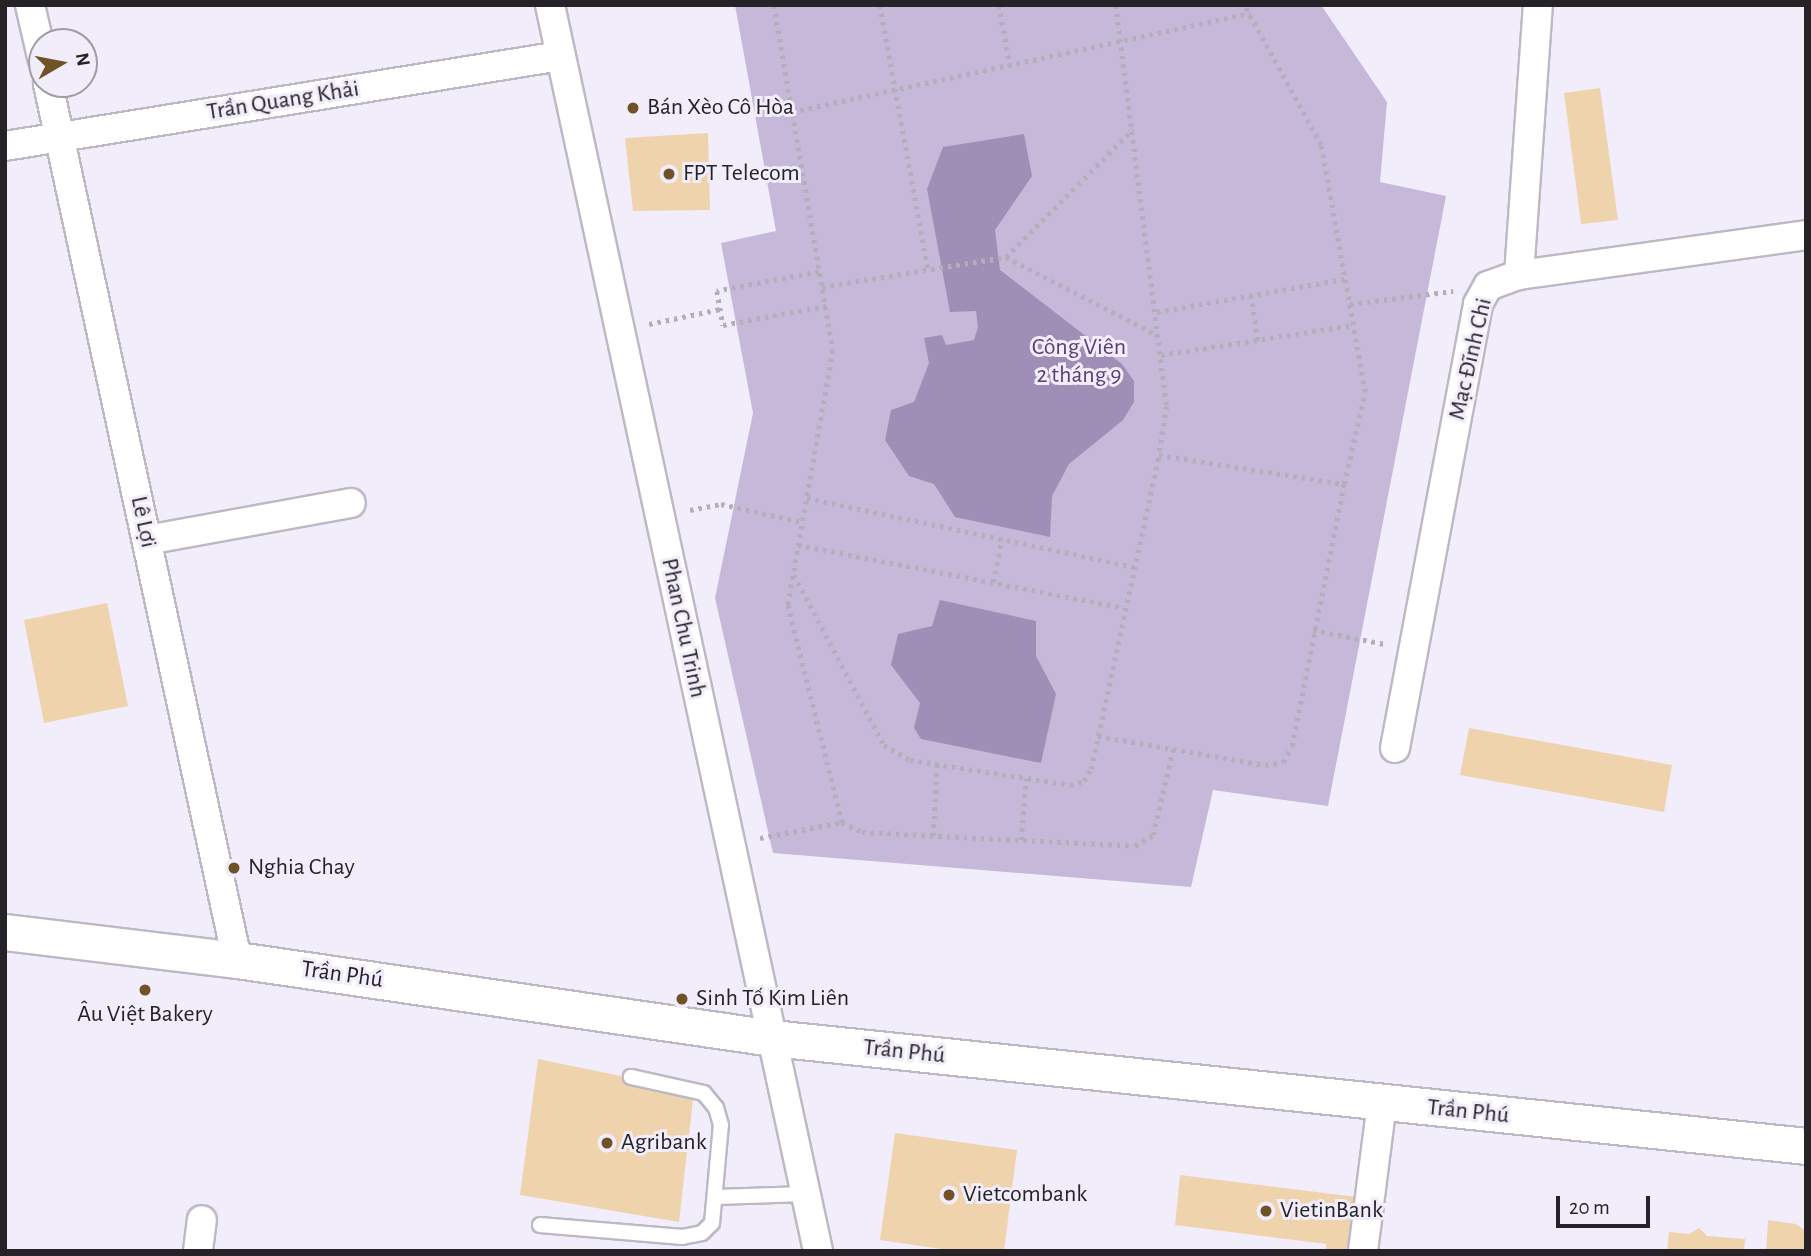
<!DOCTYPE html>
<html>
<head>
<meta charset="utf-8">
<style>
	body { margin:0 }
	#map { position:relative; width:1811px; height:1256px; overflow:hidden; background:#f2edfa; font-family:"Alegreya Sans",sans-serif }
	div>[style] { position:absolute }
	.green>* { inset:0; background:#c6b8d9 }
	.water>* { inset:0; background:#9f8fb6 }
	.building>* { inset:0; background:#efd3ad }
	.path>* { height:4.5px; margin-top:-2.25px; transform-origin:0; background:repeating-linear-gradient(90deg,#b3afba 0 3.5px,transparent 0 8.5px) }
	.roads { filter:drop-shadow(2px 0 #bdb9c4) drop-shadow(-2px 0 #bdb9c4) drop-shadow(0 2px #bdb9c4) drop-shadow(0 -2px #bdb9c4) }
	.service>* { height:14px; margin:-7px; padding:0 7px; transform-origin:7px; border-radius:7px; background:#fff }
	.minor>* { height:28px; margin:-14px; padding:0 14px; transform-origin:14px; border-radius:14px; background:#fff }
	.tertiary>* { height:35px; margin:-17.5px; padding:0 17.5px; transform-origin:17.5px; border-radius:17.5px; background:#fff }
	.dots>* { width:19px; height:19px; translate:-50% -50%; box-sizing:border-box; border:4px solid #f2edfa; border-radius:50% }
	span { translate:-50% -50%; white-space:nowrap; text-align:center; line-height:1.15; -webkit-text-stroke:6px #f2edfa; paint-order:stroke }
	.street-label { font-size:24px; color:#252328 }
	.poi-label { font-size:24px; color:#252328 }
	.left { translate:0 -50%; text-align:left }
	.park-label { font-size:24px; color:#594176 }
	.frame { position:absolute; inset:0; border:7px solid #252328; pointer-events:none }
	.north { position:absolute; left:28px; top:28px; width:70px; height:70px; box-sizing:border-box; background:#f2edfa; border:2px solid #a09ca6; border-radius:50%; rotate:80deg; font-size:19px; font-weight:700; line-height:28px; text-align:center; color:#252328 }
	.north::after { content:''; display:block; margin:auto; width:24px; height:32px; background:#6f5225; clip-path:polygon(50% 0,100% 100%,50% 72%,0 100%) }
	.scale { position:absolute; left:1556px; top:1196px; width:94px; height:32px; box-sizing:border-box; border:4px solid #252328; border-top:0; padding-left:9px; font-size:21px; line-height:24px; white-space:nowrap; color:#252328; -webkit-text-stroke:5px #f2edfa; paint-order:stroke }
</style>
</head>
<body>
<div id="map">
	<div class="green">
		<i style="clip-path:polygon(735px 5px,1321px 5px,1387px 102px,1380px 182px,1446px 196px,1328px 806px,1213px 790px,1191px 887px,773px 853px,715px 598px,753px 413px,721px 243px,776px 231px)"></i>
	</div>
	<div class="water">
		<i style="clip-path:polygon(1024px 134px,1032px 176px,995px 230px,1000px 270px,1122px 364px,1134px 381px,1134px 402px,1123px 420px,1069px 464px,1052px 496px,1050px 537px,955px 517px,934px 484px,909px 476px,885px 440px,891px 410px,914px 402px,929px 363px,924px 338px,942px 335px,946px 345px,974px 340px,978px 327px,976px 311px,950px 312px,927px 189px,943px 147px)"></i>
		<i style="clip-path:polygon(940px 600px,1036px 621px,1036px 656px,1056px 694px,1041px 763px,921px 739px,914px 728px,920px 703px,891px 665px,898px 634px,932px 626px)"></i>
	</div>
	<div class="building">
		<i style="clip-path:polygon(1600px 88px,1618px 220px,1581px 224px,1564px 93px)"></i>
		<i style="clip-path:polygon(708px 133px,710px 210px,633px 211px,625px 138px)"></i>
		<i style="clip-path:polygon(107px 603px,128px 706px,44px 723px,24px 620px)"></i>
		<i style="clip-path:polygon(1469px 728px,1672px 765px,1664px 812px,1460px 775px)"></i>
		<i style="clip-path:polygon(538px 1059px,694px 1091px,679px 1222px,520px 1195px)"></i>
		<i style="clip-path:polygon(895px 1133px,1017px 1150px,1004px 1251px,955px 1251px,880px 1240px)"></i>
		<i style="clip-path:polygon(1180px 1175px,1357px 1197px,1351px 1251px,1326px 1251px,1326px 1244px,1175px 1225px)"></i>
		<i style="clip-path:polygon(1768px 1220px,1796px 1224px,1806px 1231px,1806px 1251px,1766px 1251px)"></i>
		<i style="clip-path:polygon(1699px 1228px,1707px 1236px,1745px 1239px,1744px 1251px,1667px 1251px,1669px 1232px,1689px 1234px)"></i>
	</div>
	<div class="path">
		<i style="left:774px;top:5px;width:350px;rotate:80.3deg"></i>
		<i style="left:833px;top:350px;width:259px;rotate:100deg"></i>
		<i style="left:788px;top:605px;width:224px;rotate:76deg"></i>
		<i style="left:842px;top:822px;width:22px;rotate:27deg"></i>
		<i style="left:862px;top:832px;width:273px;rotate:2.9deg"></i>
		<i style="left:1135px;top:846px;width:21px;rotate:-31deg"></i>
		<i style="left:1153px;top:835px;width:88px;rotate:-76.9deg"></i>
		<i style="left:1173px;top:749px;width:93px;rotate:9.9deg"></i>
		<i style="left:1265px;top:765px;width:18px;rotate:-9deg"></i>
		<i style="left:1283px;top:762px;width:18px;rotate:-61deg"></i>
		<i style="left:1292px;top:746px;width:267px;rotate:-78.8deg"></i>
		<i style="left:880px;top:5px;width:268px;rotate:79.7deg"></i>
		<i style="left:999px;top:5px;width:61px;rotate:79.6deg"></i>
		<i style="left:1116px;top:5px;width:404px;rotate:82.8deg"></i>
		<i style="left:1167px;top:406px;width:50px;rotate:99.3deg"></i>
		<i style="left:1159px;top:455px;width:187px;rotate:8.9deg"></i>
		<i style="left:1344px;top:484px;width:94px;rotate:-77.1deg"></i>
		<i style="left:1365px;top:392px;width:251px;rotate:-100.1deg"></i>
		<i style="left:1321px;top:145px;width:160px;rotate:-118.8deg"></i>
		<i style="left:792px;top:112px;width:469px;rotate:-12.2deg"></i>
		<i style="left:1006px;top:257px;width:172px;rotate:27.3deg"></i>
		<i style="left:819px;top:272px;width:104px;rotate:169.4deg"></i>
		<i style="left:717px;top:291px;width:35px;rotate:80deg"></i>
		<i style="left:723px;top:325px;width:105px;rotate:-10.5deg"></i>
		<i style="left:822px;top:287px;width:186px;rotate:-9.3deg"></i>
		<i style="left:1006px;top:257px;width:180px;rotate:-45.2deg"></i>
		<i style="left:1251px;top:295px;width:46px;rotate:81.2deg"></i>
		<i style="left:1350px;top:304px;width:104px;rotate:-7.2deg"></i>
		<i style="left:1157px;top:312px;width:191px;rotate:-10deg"></i>
		<i style="left:649px;top:324px;width:73px;rotate:-11.9deg"></i>
		<i style="left:1161px;top:355px;width:194px;rotate:-8.9deg"></i>
		<i style="left:807px;top:498px;width:334px;rotate:11.9deg"></i>
		<i style="left:690px;top:510px;width:32px;rotate:-11deg"></i>
		<i style="left:721px;top:504px;width:83px;rotate:12.5deg"></i>
		<i style="left:798px;top:545px;width:332px;rotate:10.9deg"></i>
		<i style="left:794px;top:575px;width:192px;rotate:62.1deg"></i>
		<i style="left:884px;top:745px;width:30px;rotate:30deg"></i>
		<i style="left:910px;top:760px;width:162px;rotate:8.9deg"></i>
		<i style="left:1070px;top:785px;width:15px;rotate:-16deg"></i>
		<i style="left:1084px;top:781px;width:14px;rotate:-60deg"></i>
		<i style="left:1091px;top:769px;width:321px;rotate:-77.8deg"></i>
		<i style="left:993px;top:582px;width:44px;rotate:-78.2deg"></i>
		<i style="left:1313px;top:630px;width:73px;rotate:11deg"></i>
		<i style="left:1098px;top:736px;width:76px;rotate:9.8deg"></i>
		<i style="left:933px;top:836px;width:71px;rotate:-86.8deg"></i>
		<i style="left:760px;top:838px;width:84px;rotate:-11deg"></i>
		<i style="left:1021px;top:840px;width:62px;rotate:-85.4deg"></i>
	</div>
	<div class="roads">
		<div class="service">
			<i style="left:716px;top:1197px;width:90px;rotate:-1.9deg"></i>
			<i style="left:540px;top:1225px;width:143px;rotate:4.8deg"></i>
			<i style="left:682px;top:1237px;width:20px;rotate:-11deg"></i>
			<i style="left:702px;top:1233px;width:14px;rotate:-45deg"></i>
			<i style="left:712px;top:1223px;width:98px;rotate:-84.8deg"></i>
			<i style="left:721px;top:1125px;width:18px;rotate:-106deg"></i>
			<i style="left:716px;top:1108px;width:19px;rotate:-129deg"></i>
			<i style="left:704px;top:1093px;width:75px;rotate:-167.6deg"></i>
		</div>
		<div class="minor">
			<i style="left:30px;top:5px;width:53px;rotate:77deg"></i>
			<i style="left:550px;top:5px;width:1274px;rotate:77.86deg"></i>
			<i style="left:48px;top:84px;width:896px;rotate:77.82deg"></i>
			<i style="left:5px;top:146px;width:562px;rotate:-9.21deg"></i>
			<i style="left:1519px;top:275px;width:271px;rotate:-86deg"></i>
			<i style="left:147px;top:540px;width:207px;rotate:-10.3deg"></i>
			<i style="left:1395px;top:748px;width:452px;rotate:-79.4deg"></i>
			<i style="left:1478px;top:304px;width:21px;rotate:-61deg"></i>
			<i style="left:1488px;top:286px;width:33px;rotate:-20deg"></i>
			<i style="left:1519px;top:275px;width:290px;rotate:-7.9deg"></i>
			<i style="left:198px;top:1251px;width:31px;rotate:-83deg"></i>
			<i style="left:1363px;top:1251px;width:149px;rotate:-82.7deg"></i>
		</div>
		<div class="tertiary">
			<i style="left:5px;top:932px;width:234px;rotate:6.9deg"></i>
			<i style="left:237px;top:960px;width:541px;rotate:8.29deg"></i>
			<i style="left:772px;top:1038px;width:1040px;rotate:5.96deg"></i>
		</div>
	</div>
	<div class="dots">
		<i style="left:633px;top:108px;background:#6f5225"></i>
		<i style="left:669px;top:174px;background:#6f5225"></i>
		<i style="left:234px;top:868px;background:#6f5225"></i>
		<i style="left:145px;top:990px;background:#6f5225"></i>
		<i style="left:682px;top:999px;background:#6f5225"></i>
		<i style="left:607px;top:1143px;background:#6f5225"></i>
		<i style="left:949px;top:1195px;background:#6f5225"></i>
		<i style="left:1266px;top:1211px;background:#6f5225"></i>
	</div>
	<div class="street-label">
		<span style="left:283px;top:101px;rotate:-9deg">Trần Quang Khải</span>
		<span style="left:1471px;top:359px;rotate:-77deg">Mạc Đĩnh Chi</span>
		<span style="left:143px;top:522px;rotate:78deg">Lê Lợi</span>
		<span style="left:683px;top:628px;rotate:78deg">Phan Chu Trinh</span>
		<span style="left:342px;top:975px;rotate:8deg">Trần Phú</span>
		<span style="left:904px;top:1052px;rotate:6deg">Trần Phú</span>
		<span style="left:1468px;top:1112px;rotate:6deg">Trần Phú</span>
	</div>
	<div class="poi-label">
		<span class="left" style="left:647px;top:108px">Bán Xèo Cô Hòa</span>
		<span class="left" style="left:683px;top:174px">FPT Telecom</span>
		<span class="left" style="left:248px;top:868px">Nghia Chay</span>
		<span class="left" style="left:696px;top:999px">Sinh Tố Kim Liên</span>
		<span style="left:145px;top:1015px">Âu Việt Bakery</span>
		<span class="left" style="left:621px;top:1143px">Agribank</span>
		<span class="left" style="left:963px;top:1195px">Vietcombank</span>
		<span class="left" style="left:1280px;top:1211px">VietinBank</span>
	</div>
	<div class="park-label">
		<span style="left:1079px;top:362px">Công Viên<br>2 tháng 9</span>
	</div>
	<div class="frame"></div>
	<div class="north">N</div>
	<div class="scale">20 m</div>
</div>
</body>
</html>
